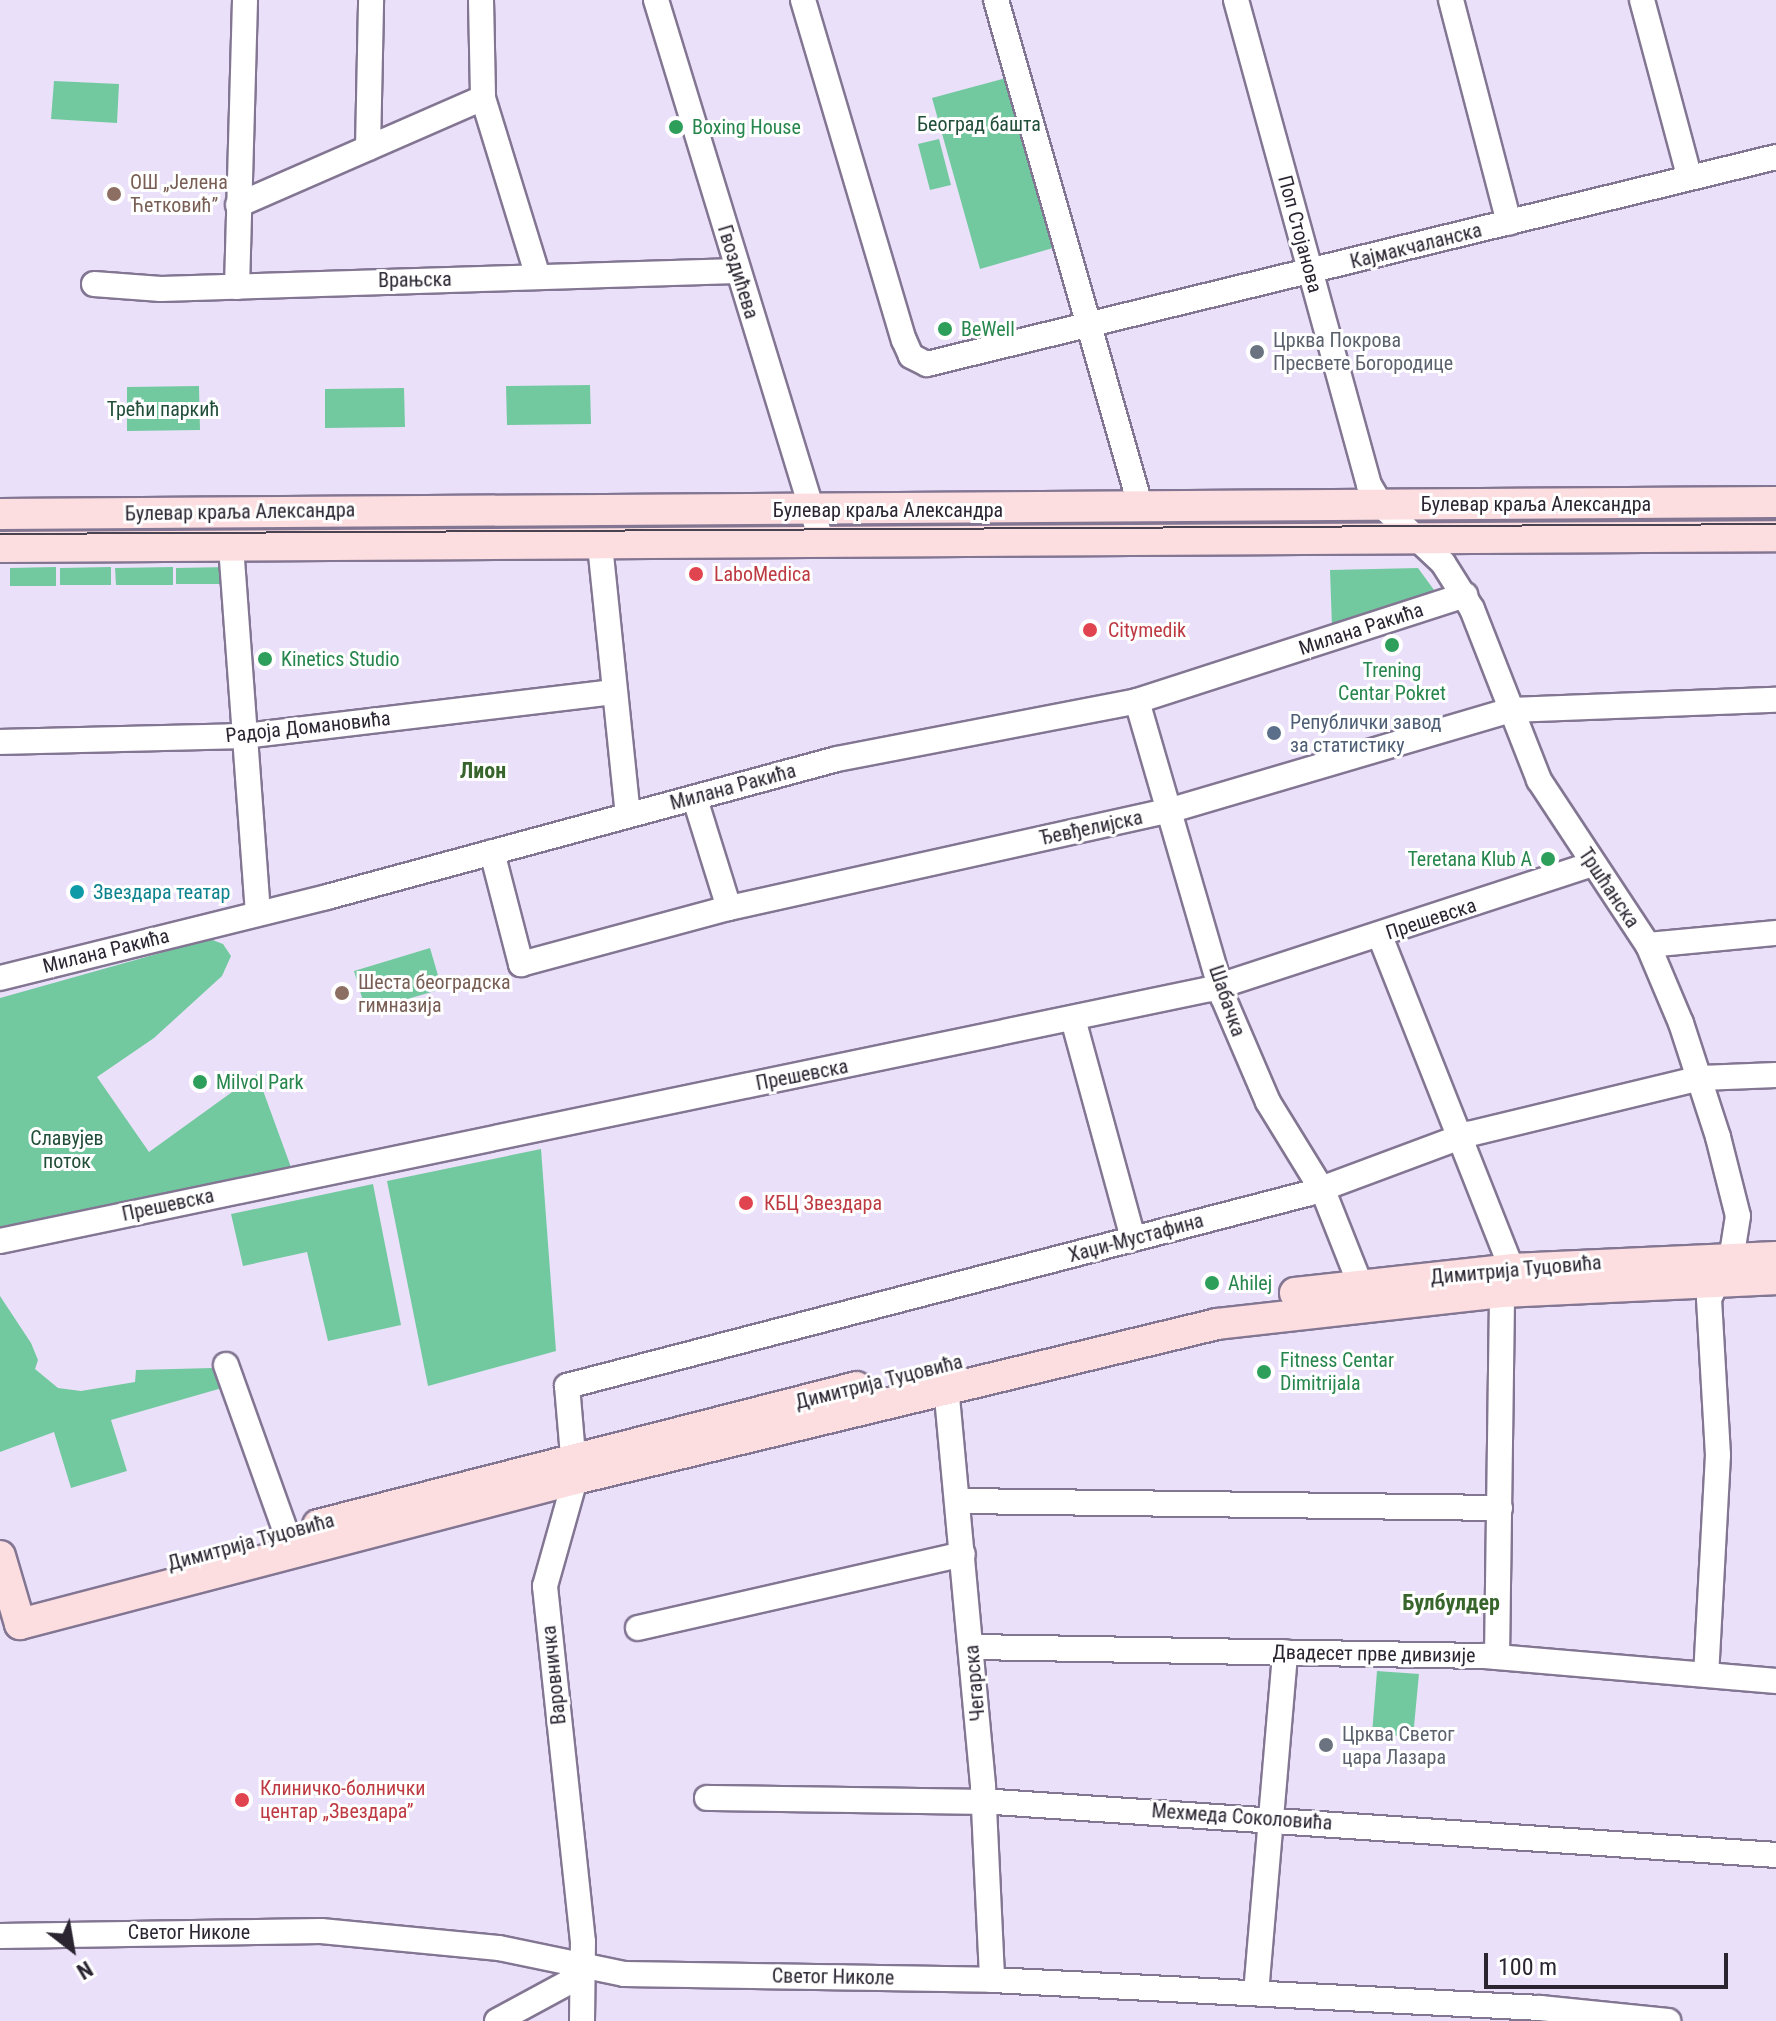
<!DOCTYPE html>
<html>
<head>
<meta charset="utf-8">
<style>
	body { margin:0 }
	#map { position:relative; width:1776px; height:2021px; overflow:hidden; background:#ebe0fa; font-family:"Roboto Condensed",sans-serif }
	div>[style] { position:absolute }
	.green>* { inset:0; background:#73c99f }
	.roads { filter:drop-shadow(2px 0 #837693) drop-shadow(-2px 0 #837693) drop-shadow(0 2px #837693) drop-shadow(0 -2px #837693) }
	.minor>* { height:24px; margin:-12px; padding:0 12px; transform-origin:12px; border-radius:12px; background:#fff }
	.major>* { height:30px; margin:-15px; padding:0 15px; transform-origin:15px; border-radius:15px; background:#fcdee0 }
	.tram>* { height:2px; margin:-1px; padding:0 1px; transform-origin:1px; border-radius:1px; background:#494351 }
	.dots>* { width:22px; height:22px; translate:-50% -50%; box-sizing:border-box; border:4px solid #fff; border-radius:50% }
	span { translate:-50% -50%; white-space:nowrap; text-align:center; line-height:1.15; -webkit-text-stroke:6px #fff; paint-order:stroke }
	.park-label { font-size:20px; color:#214e39 }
	.leisure-label { font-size:20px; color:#27864d }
	.left { translate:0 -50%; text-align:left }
	.right { translate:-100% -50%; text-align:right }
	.education-label { font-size:20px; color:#785e54 }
	.street-label { font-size:20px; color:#2a2531 }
	.worship-label { font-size:20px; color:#5b616d }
	.health-label { font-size:20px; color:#be3a42 }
	.service-label { font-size:20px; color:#4e5e75 }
	.culture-label { font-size:20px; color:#0d838f }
	.neighbourhood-label { font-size:22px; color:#38652b; font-weight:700 }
	.north { position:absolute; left:32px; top:1909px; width:80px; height:80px; -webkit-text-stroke:6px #fff; paint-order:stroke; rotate:149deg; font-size:22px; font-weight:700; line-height:32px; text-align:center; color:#2a2531 }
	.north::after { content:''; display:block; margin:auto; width:28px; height:36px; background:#2a2531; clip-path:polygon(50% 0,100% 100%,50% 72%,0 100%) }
	.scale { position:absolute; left:1484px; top:1953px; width:244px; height:36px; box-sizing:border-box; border:4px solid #2a2531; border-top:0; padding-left:10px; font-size:24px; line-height:28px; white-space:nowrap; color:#2a2531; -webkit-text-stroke:6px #fff; paint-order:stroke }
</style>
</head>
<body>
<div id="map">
	<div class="green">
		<i style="clip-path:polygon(1006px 78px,1053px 248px,980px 269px,932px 98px)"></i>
		<i style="clip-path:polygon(54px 81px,119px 84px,117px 123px,51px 119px)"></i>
		<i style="clip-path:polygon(939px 139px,951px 185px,930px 190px,918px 144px)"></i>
		<i style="clip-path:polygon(590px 385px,591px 424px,507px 425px,506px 386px)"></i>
		<i style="clip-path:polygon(199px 386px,200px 430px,127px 431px,127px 387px)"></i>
		<i style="clip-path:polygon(404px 388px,405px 427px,325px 428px,325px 389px)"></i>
		<i style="clip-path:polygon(56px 567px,56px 586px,10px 586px,10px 568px)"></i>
		<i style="clip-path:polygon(111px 567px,111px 585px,60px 585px,60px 568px)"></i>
		<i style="clip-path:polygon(173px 567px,173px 585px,116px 585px,115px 568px)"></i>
		<i style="clip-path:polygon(227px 567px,227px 584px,176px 584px,176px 568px)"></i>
		<i style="clip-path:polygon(1418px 568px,1437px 594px,1332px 628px,1330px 570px)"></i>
		<i style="clip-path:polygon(210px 939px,223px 944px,231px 956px,222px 976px,154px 1038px,97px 1077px,149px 1152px,257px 1074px,292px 1170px,0 1231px,0 998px)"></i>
		<i style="clip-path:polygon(430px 948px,442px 989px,366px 1011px,354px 971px)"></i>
		<i style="clip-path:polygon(541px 1149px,556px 1351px,428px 1386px,387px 1181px)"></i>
		<i style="clip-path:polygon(373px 1184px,401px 1325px,328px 1341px,307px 1252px,243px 1266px,231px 1214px)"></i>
		<i style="clip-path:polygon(0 1296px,31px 1343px,38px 1360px,35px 1369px,58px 1388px,81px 1391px,135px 1382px,136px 1370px,212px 1368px,229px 1386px,111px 1420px,127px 1471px,71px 1488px,54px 1432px,0 1452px)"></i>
		<i style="clip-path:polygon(1377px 1671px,1419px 1674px,1413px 1737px,1372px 1734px)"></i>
	</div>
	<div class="roads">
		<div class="minor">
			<i style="left:481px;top:0;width:98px;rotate:88.8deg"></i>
			<i style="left:483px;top:98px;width:187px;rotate:72.9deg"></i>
			<i style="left:656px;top:0;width:568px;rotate:73deg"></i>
			<i style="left:803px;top:0;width:355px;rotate:73.5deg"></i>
			<i style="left:904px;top:340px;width:17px;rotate:66deg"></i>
			<i style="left:911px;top:356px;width:18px;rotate:27deg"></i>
			<i style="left:927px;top:364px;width:874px;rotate:-13.7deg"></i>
			<i style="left:996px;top:0;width:528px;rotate:74.07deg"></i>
			<i style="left:1236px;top:0;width:503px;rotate:74.66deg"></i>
			<i style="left:1369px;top:485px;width:23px;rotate:59deg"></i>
			<i style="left:1381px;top:505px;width:85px;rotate:43.1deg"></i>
			<i style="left:1443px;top:563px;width:54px;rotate:57.8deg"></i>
			<i style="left:1472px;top:609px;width:184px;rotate:68.6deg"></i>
			<i style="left:1539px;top:780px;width:198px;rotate:56.6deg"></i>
			<i style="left:1648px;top:945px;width:85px;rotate:67.1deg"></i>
			<i style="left:1681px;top:1023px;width:120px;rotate:72deg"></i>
			<i style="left:1718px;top:1137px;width:81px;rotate:75.8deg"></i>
			<i style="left:1738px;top:1216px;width:32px;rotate:99deg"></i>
			<i style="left:1733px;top:1248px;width:56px;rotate:115.2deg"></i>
			<i style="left:1709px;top:1299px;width:156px;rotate:86.7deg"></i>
			<i style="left:1718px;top:1455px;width:220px;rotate:93.1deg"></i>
			<i style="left:1451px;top:0;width:230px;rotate:75.4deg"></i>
			<i style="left:1642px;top:0;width:182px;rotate:75deg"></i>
			<i style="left:368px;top:148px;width:148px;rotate:-88.8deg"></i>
			<i style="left:238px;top:205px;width:267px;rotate:-23.6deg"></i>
			<i style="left:94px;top:284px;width:67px;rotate:4.3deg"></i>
			<i style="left:161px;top:289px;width:576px;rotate:-1.79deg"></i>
			<i style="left:237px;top:287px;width:287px;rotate:-88.4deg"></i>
			<i style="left:600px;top:545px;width:271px;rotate:84.1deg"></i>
			<i style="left:231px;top:546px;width:368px;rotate:85.8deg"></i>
			<i style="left:1137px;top:701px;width:308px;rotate:73.8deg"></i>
			<i style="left:1223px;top:997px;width:114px;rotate:66.8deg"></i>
			<i style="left:1268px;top:1102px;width:107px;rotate:58.4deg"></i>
			<i style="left:1324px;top:1193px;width:98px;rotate:68.4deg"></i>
			<i style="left:0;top:742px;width:245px;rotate:-1.4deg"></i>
			<i style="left:245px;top:736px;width:372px;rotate:-6.8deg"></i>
			<i style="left:695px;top:799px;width:114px;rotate:72.7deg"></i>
			<i style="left:492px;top:852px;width:116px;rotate:75.5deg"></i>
			<i style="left:521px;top:964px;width:215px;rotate:-15.1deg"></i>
			<i style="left:729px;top:908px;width:453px;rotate:-12.5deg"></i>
			<i style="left:1171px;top:810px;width:353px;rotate:-16.4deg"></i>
			<i style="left:1510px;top:710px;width:266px;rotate:-2.2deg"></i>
			<i style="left:1380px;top:936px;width:358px;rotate:68.4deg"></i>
			<i style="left:1648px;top:945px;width:129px;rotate:-5.4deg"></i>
			<i style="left:0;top:978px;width:337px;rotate:-13.9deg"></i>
			<i style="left:327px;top:897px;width:528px;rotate:-15.14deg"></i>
			<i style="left:837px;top:759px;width:306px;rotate:-10.9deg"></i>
			<i style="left:1137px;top:701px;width:345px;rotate:-17.9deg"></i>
			<i style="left:1073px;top:1019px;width:228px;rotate:74.7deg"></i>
			<i style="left:0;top:1241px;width:1236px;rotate:-11.76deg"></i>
			<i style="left:1210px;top:989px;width:403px;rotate:-18.1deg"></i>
			<i style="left:226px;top:1365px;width:178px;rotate:70.3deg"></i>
			<i style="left:946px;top:1386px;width:402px;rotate:84.7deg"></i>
			<i style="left:983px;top:1786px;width:194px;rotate:87.3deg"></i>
			<i style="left:959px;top:1501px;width:541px;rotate:0.74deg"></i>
			<i style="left:638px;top:1628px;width:333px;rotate:-12.8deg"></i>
			<i style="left:972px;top:1647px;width:513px;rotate:1.01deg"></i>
			<i style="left:1485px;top:1656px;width:292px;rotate:4.9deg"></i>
			<i style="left:1497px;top:1657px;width:365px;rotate:-89.2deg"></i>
			<i style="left:707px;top:1798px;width:288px;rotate:0.8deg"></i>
			<i style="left:995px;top:1802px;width:783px;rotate:3.88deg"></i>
			<i style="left:0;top:1936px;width:321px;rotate:-0.9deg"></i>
			<i style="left:321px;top:1931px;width:179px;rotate:5.5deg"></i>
			<i style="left:499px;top:1948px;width:128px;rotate:11.7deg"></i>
			<i style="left:624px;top:1974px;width:368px;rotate:0.9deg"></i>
			<i style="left:992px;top:1980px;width:549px;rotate:2.92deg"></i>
			<i style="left:1540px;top:2008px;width:129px;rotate:5.8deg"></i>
			<i style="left:1256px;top:1993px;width:342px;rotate:-85.1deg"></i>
			<i style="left:497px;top:2021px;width:82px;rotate:-28.4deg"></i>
			<i style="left:569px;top:1982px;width:19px;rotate:-54deg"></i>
			<i style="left:582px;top:2021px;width:79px;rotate:-89.3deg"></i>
			<i style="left:583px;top:1942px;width:358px;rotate:-96.1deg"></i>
			<i style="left:545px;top:1586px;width:111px;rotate:-74.3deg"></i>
			<i style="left:575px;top:1479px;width:93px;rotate:-94.9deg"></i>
			<i style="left:567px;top:1386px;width:768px;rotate:-14.56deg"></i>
			<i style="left:1310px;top:1193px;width:170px;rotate:-20.4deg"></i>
			<i style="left:1469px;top:1134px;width:239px;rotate:-13.6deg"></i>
			<i style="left:1701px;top:1078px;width:75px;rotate:-2.3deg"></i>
		</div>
		<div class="major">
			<i style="left:0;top:514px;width:1776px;rotate:-0.39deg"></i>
			<i style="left:0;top:547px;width:1776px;rotate:-0.35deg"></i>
			<i style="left:1295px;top:1293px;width:218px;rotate:-6.3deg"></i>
			<i style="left:1512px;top:1269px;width:264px;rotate:-2.6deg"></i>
			<i style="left:318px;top:1525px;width:556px;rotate:-14.36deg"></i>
			<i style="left:0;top:1556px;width:71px;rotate:73.6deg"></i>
			<i style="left:20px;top:1624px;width:574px;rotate:-14.64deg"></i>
			<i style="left:575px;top:1479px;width:660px;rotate:-13.57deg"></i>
			<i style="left:1217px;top:1324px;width:287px;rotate:-6.4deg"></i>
			<i style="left:1502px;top:1292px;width:274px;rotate:-2.7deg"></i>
		</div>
	</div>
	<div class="tram">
		<i style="left:0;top:534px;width:1776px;rotate:-0.32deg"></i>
	</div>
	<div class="dots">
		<i style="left:676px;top:127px;background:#2e9e5b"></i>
		<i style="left:114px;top:194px;background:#8d6e63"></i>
		<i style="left:945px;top:329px;background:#2e9e5b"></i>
		<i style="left:1257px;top:352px;background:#6b7280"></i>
		<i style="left:696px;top:574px;background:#e0444e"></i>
		<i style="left:1090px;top:630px;background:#e0444e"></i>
		<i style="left:1392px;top:645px;background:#2e9e5b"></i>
		<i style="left:265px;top:659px;background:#2e9e5b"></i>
		<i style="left:1274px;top:733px;background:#5c6f8a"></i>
		<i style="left:1548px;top:859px;background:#2e9e5b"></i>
		<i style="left:77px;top:892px;background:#0f9aa8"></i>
		<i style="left:342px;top:993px;background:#8d6e63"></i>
		<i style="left:200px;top:1082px;background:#2e9e5b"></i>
		<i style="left:746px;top:1203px;background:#e0444e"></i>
		<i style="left:1212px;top:1283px;background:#2e9e5b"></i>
		<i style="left:1264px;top:1372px;background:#2e9e5b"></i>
		<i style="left:1326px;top:1745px;background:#6b7280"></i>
		<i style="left:242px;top:1800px;background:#e0444e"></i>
	</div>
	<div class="park-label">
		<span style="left:979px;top:124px">Београд башта</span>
		<span style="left:163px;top:409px">Трећи паркић</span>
		<span style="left:67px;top:1150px">Славујев<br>поток</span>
	</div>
	<div class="leisure-label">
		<span class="left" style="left:692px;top:127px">Boxing House</span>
		<span class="left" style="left:961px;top:329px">BeWell</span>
		<span class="left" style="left:281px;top:659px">Kinetics Studio</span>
		<span style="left:1392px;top:682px">Trening<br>Centar Pokret</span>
		<span class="right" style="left:1532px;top:859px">Teretana Klub A</span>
		<span class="left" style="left:216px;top:1082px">Milvol Park</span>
		<span class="left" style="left:1228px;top:1283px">Ahilej</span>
		<span class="left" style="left:1280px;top:1372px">Fitness Centar<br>Dimitrijala</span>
	</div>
	<div class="education-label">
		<span class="left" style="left:130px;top:194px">ОШ „Јелена<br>Ћетковић”</span>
		<span class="left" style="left:358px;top:994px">Шеста београдска<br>гимназија</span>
	</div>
	<div class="street-label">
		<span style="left:1300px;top:234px;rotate:75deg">Поп Стојанова</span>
		<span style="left:1416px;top:246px;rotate:-14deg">Кајмакчаланска</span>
		<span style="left:738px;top:272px;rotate:73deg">Гвоздићева</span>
		<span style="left:415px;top:280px;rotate:-1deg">Врањска</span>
		<span style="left:1536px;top:504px">Булевар краља Александра</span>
		<span style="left:888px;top:510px">Булевар краља Александра</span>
		<span style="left:240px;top:512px;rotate:-1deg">Булевар краља Александра</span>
		<span style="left:1361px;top:629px;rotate:-18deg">Милана Ракића</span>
		<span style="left:308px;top:727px;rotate:-6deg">Радоја Домановића</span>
		<span style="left:733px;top:787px;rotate:-15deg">Милана Ракића</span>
		<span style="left:1091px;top:828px;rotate:-12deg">Ђевђелијска</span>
		<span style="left:1609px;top:888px;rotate:56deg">Тршћанска</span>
		<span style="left:1431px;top:919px;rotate:-18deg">Прешевска</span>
		<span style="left:106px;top:951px;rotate:-14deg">Милана Ракића</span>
		<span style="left:1227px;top:1001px;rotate:71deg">Шабачка</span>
		<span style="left:802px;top:1075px;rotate:-11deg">Прешевска</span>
		<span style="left:168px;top:1205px;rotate:-12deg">Прешевска</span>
		<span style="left:1136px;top:1238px;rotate:-15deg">Хаџи-Мустафина</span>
		<span style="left:1516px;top:1270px;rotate:-5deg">Димитрија Туцовића</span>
		<span style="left:879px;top:1382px;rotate:-14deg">Димитрија Туцовића</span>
		<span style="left:251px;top:1542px;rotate:-15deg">Димитрија Туцовића</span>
		<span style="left:1374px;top:1654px;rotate:1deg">Двадесет прве дивизије</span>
		<span style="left:554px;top:1675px;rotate:-96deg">Варовничка</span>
		<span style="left:975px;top:1683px;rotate:-95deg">Чегарска</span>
		<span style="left:1242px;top:1817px;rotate:4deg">Мехмеда Соколовића</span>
		<span style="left:189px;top:1932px">Светог Николе</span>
		<span style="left:833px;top:1977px;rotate:1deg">Светог Николе</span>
	</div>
	<div class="worship-label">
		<span class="left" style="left:1273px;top:352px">Црква Покрова<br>Пресвете Богородице</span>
		<span class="left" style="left:1342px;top:1746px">Црква Светог<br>цара Лазара</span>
	</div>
	<div class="health-label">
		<span class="left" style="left:714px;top:574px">LaboMedica</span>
		<span class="left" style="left:1108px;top:630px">Citymedik</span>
		<span class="left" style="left:764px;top:1203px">КБЦ Звездара</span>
		<span class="left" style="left:260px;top:1800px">Клиничко-болнички<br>центар „Звездара”</span>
	</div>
	<div class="service-label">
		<span class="left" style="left:1290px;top:734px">Републички завод<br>за статистику</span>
	</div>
	<div class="culture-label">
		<span class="left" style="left:93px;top:892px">Звездара театар</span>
	</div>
	<div class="neighbourhood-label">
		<span style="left:483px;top:771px">Лион</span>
		<span style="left:1451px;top:1603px">Булбулдер</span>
	</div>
	<div class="north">N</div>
	<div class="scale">100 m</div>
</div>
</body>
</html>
